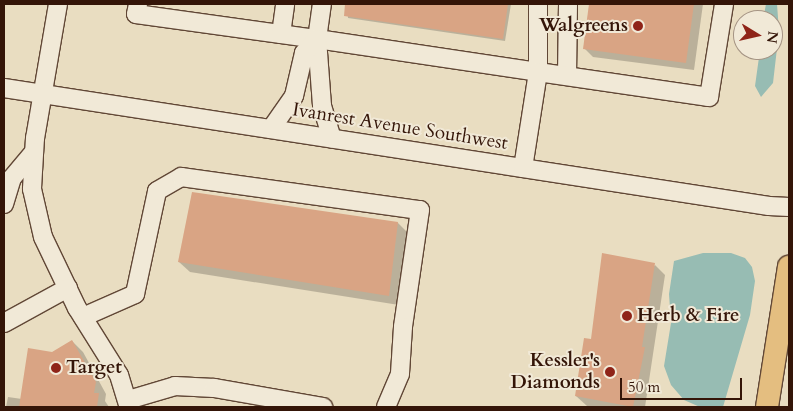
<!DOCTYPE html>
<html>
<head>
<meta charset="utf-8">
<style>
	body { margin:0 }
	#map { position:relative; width:793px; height:411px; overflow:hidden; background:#e9ddc1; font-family:Cardo,serif }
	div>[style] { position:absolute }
	.water>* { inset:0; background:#97bcb3 }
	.shadow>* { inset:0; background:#0003 }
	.building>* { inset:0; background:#d9a484 }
	.roads { filter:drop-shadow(1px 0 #614736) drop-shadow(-1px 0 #614736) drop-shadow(0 1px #614736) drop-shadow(0 -1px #614736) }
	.minor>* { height:18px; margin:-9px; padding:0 9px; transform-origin:9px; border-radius:9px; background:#f1e9d7 }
	.major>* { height:22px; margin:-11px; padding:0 11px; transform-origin:11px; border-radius:11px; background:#e4be80 }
	.dots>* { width:14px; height:14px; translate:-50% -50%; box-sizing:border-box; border:2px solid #f1e9d7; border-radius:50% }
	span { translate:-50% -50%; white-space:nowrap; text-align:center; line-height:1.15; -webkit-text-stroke:4px #f1e9d7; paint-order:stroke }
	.poi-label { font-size:19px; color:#341508; font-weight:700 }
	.right { translate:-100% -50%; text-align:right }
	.left { translate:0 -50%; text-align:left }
	.street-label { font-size:19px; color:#341508 }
	.frame { position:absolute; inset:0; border:5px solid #341508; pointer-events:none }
	.north { position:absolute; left:733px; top:10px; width:50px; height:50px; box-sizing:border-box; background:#f1e9d7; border:1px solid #a59484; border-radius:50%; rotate:99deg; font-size:14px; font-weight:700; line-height:20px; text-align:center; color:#341508 }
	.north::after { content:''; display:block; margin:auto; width:18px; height:22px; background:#8f2418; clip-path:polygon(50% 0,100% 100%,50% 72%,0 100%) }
	.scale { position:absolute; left:620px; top:378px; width:122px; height:22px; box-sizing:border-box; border:2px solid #341508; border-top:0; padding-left:6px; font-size:15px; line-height:18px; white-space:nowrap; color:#341508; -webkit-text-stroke:4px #f1e9d7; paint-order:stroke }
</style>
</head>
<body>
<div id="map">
	<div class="water">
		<i style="clip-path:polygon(766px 4px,777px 4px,779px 31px,773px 83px,761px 97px,755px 86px,760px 50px,773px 50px,773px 20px,763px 20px)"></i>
		<i style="clip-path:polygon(703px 253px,731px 253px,745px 258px,752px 267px,755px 281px,750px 315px,723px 407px,700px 407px,684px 400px,671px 385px,664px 366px,671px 323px,669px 294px,674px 261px)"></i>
	</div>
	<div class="shadow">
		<i style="clip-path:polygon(347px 4px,511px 4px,505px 41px,348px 18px)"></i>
		<i style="clip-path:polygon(590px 4px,703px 4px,694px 70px,593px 57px,584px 48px)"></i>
		<i style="clip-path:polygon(398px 223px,408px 233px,399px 305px,190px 272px,179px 262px)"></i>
		<i style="clip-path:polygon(655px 265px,665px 275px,645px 407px,587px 406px,576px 396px,592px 340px)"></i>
		<i style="clip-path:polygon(72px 341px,83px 352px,106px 394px,105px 401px,109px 407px,6px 407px,8px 397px,22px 399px,52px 353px)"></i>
	</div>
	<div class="building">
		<i style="clip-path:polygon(345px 4px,508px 4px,503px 39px,344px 16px)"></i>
		<i style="clip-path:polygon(589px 4px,694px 4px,686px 63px,583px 49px)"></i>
		<i style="clip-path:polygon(192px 192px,398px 222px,389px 296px,178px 262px)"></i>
		<i style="clip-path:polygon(602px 253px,655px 263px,642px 347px,645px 347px,633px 407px,575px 396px,584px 338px,591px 339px)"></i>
		<i style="clip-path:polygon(72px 340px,96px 382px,94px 393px,99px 393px,97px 407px,19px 407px,28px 348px,52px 352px)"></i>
	</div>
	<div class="roads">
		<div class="minor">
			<i style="left:58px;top:4px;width:136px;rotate:99.7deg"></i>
			<i style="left:35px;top:138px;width:51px;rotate:93.4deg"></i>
			<i style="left:32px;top:189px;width:49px;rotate:77.1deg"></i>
			<i style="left:43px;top:237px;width:79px;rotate:64.4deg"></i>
			<i style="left:77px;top:308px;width:79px;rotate:57.9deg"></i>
			<i style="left:119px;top:375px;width:34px;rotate:73deg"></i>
			<i style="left:138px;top:4px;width:10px;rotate:101deg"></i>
			<i style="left:136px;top:14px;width:183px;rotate:7.9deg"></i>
			<i style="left:317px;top:39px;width:35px;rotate:-82deg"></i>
			<i style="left:281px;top:34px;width:30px;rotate:-82deg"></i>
			<i style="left:317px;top:39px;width:223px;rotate:8.5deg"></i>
			<i style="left:538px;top:72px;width:68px;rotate:-90deg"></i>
			<i style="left:317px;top:39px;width:67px;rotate:85.7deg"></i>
			<i style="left:322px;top:106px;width:34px;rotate:73deg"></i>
			<i style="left:567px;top:76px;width:72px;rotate:-89.2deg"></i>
			<i style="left:4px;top:88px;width:774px;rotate:8.77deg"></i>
			<i style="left:769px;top:206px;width:20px;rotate:3deg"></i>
			<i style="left:271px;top:129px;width:40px;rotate:-55.1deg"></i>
			<i style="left:294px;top:96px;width:44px;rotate:-76.9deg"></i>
			<i style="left:304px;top:53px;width:19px;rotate:-47deg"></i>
			<i style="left:523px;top:168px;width:97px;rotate:-81.1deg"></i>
			<i style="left:538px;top:72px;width:173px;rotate:8.3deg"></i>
			<i style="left:709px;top:97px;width:94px;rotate:-80.8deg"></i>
			<i style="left:4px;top:204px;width:27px;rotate:-73deg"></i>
			<i style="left:12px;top:178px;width:34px;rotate:-50deg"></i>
			<i style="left:83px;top:317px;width:57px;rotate:-23.9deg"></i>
			<i style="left:135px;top:294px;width:105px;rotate:-77.9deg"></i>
			<i style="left:157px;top:191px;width:28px;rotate:-30deg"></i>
			<i style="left:181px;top:177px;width:241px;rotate:7.9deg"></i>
			<i style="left:420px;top:210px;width:118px;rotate:98.3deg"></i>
			<i style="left:403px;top:327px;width:47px;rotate:93.7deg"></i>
			<i style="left:400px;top:374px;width:36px;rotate:113deg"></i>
			<i style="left:4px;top:323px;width:73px;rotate:-28.7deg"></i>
			<i style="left:128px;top:400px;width:49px;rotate:-16.6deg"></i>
			<i style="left:175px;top:386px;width:39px;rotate:3deg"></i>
			<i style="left:214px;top:388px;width:111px;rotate:9.9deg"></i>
		</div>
		<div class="major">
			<i style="left:767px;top:407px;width:142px;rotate:-81.1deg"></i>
		</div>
	</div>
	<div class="dots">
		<i style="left:638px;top:26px;background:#8f2418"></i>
		<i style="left:627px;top:316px;background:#8f2418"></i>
		<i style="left:56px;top:368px;background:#8f2418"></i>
		<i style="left:610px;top:372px;background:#8f2418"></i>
	</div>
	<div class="poi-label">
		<span class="right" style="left:628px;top:26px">Walgreens</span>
		<span class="left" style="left:637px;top:316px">Herb &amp; Fire</span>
		<span class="right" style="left:600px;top:372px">Kessler's<br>Diamonds</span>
		<span class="left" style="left:66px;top:368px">Target</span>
	</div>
	<div class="street-label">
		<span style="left:400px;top:127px;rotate:9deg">Ivanrest Avenue Southwest</span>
	</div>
	<div class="frame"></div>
	<div class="north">N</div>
	<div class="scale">50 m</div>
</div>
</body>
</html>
